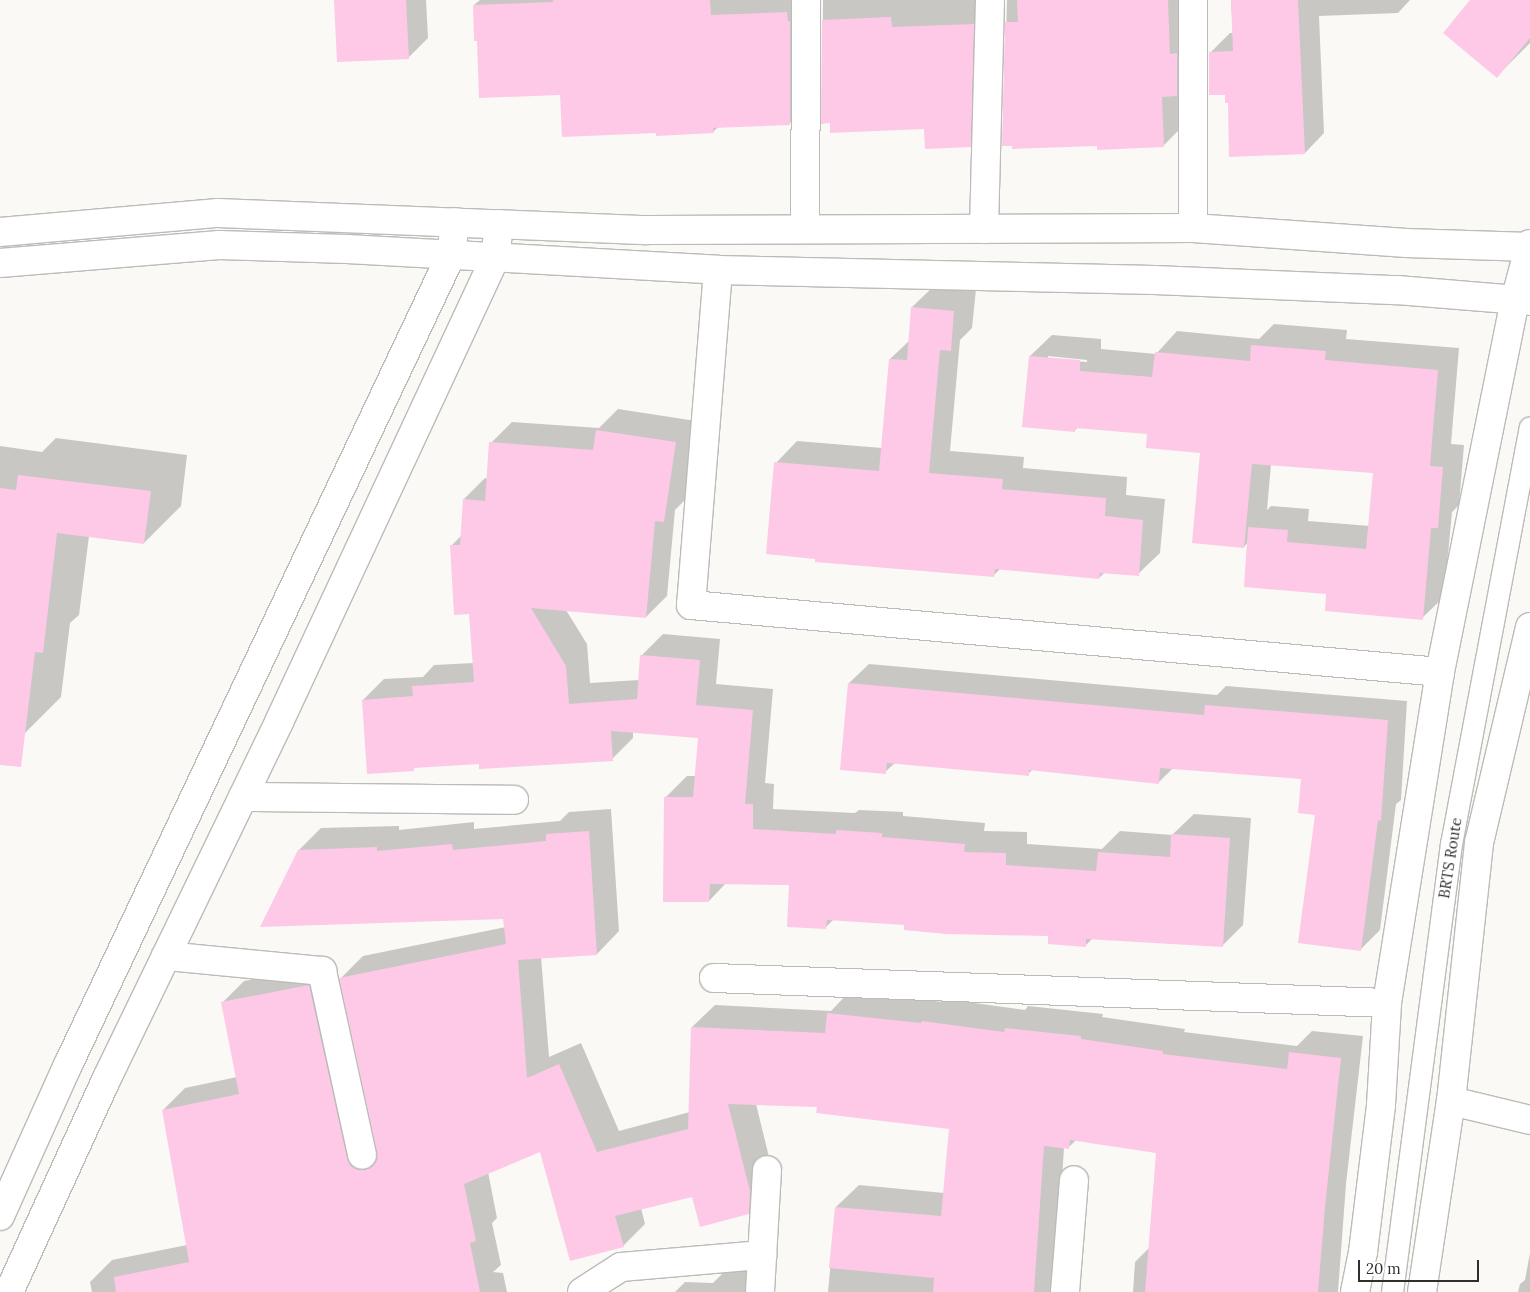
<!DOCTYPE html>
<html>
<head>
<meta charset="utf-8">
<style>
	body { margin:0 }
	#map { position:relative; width:1530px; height:1292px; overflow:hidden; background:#faf9f5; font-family:Lora,serif }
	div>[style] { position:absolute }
	.shadow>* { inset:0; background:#0003 }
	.building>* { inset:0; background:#fec8e7 }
	.roads { filter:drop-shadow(1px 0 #bdbbb8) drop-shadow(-1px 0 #bdbbb8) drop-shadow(0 1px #bdbbb8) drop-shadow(0 -1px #bdbbb8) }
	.service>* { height:21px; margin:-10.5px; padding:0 10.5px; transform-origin:10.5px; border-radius:10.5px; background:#fff }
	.minor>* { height:28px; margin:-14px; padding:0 14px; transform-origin:14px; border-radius:14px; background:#fff }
	.tertiary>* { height:28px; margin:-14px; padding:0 14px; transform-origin:14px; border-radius:14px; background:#fff }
	.secondary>* { height:28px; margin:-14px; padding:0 14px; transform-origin:14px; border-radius:14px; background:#fff }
	.primary>* { height:28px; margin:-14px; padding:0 14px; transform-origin:14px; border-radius:14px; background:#fff }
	span { translate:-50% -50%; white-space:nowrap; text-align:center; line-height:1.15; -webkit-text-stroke:4.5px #fff; paint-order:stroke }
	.street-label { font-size:15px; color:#302f2e }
	.scale { position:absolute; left:1358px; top:1260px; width:121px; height:22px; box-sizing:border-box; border:2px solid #302f2e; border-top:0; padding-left:6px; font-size:15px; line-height:18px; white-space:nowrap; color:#302f2e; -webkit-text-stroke:4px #fff; paint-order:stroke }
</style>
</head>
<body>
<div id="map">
	<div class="shadow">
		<i style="clip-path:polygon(335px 0,426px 0,428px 38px,409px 57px)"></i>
		<i style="clip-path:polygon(480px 0,809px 0,809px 104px,789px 124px,719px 126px,713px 132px,657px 132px,562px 93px,478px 40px,474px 5px)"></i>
		<i style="clip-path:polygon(823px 0,993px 0,990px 126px,970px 146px,925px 128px,822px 122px)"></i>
		<i style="clip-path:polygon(1007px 0,1188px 0,1183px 126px,1163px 146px,1003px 145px)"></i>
		<i style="clip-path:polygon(1231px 0,1410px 0,1398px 13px,1319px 16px,1324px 133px,1305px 153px,1229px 102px,1210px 53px,1230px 33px,1233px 33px)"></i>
		<i style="clip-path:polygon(1471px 0,1530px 0,1530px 43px,1497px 76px)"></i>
		<i style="clip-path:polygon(934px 286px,976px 289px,972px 328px,960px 340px,950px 451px,1024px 457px,1023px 468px,1127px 477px,1126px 495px,1165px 499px,1160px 553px,1138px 574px,1105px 572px,1099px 578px,1001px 568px,994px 575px,776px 463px,797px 441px,882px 448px,890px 359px,910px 340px,912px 307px)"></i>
		<i style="clip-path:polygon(evenodd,1274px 324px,1347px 330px,1346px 339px,1459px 348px,1451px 444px,1464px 445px,1459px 505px,1452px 512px,1444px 597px,1422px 618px,1328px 593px,1248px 542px,1244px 547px,1201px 452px,1148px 433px,1078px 427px,1074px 431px,1030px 356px,1052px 335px,1101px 339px,1101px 349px,1156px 354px,1177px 331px,1259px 339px,1274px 324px,1048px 356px,1087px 360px,1087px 362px,1048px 359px,1048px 356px,1274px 324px,1271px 464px,1375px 472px,1370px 526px,1308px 521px,1309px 509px,1271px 506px,1267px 510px,1271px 464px)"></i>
		<i style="clip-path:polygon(618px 409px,696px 421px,685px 500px,675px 510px,667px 596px,646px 617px,566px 610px,587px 644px,590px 683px,639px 680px,642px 655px,663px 634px,720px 639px,716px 684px,773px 689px,765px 783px,774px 784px,773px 809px,855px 813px,859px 810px,903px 812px,903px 816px,985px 823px,984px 831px,1027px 832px,1027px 844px,1102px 849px,1120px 831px,1172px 835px,1194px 814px,1251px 818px,1243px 925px,1222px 946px,1093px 938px,1085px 946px,1050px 935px,906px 924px,834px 919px,826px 927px,790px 884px,726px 883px,709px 901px,666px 797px,687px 776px,696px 776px,699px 736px,633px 731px,633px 738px,612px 759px,480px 763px,416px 767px,413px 769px,363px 700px,384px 679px,423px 677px,434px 665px,474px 663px,470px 613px,451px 546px,462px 535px,464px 499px,485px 478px,488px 479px,491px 443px,512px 422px,599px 428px)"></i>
		<i style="clip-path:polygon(56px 438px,187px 455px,181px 506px,144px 543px,89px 536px,79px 615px,70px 623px,61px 697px,24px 734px,0 731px,0 446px,42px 452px)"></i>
		<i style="clip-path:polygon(869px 664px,1217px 695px,1226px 686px,1407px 701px,1401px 800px,1396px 804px,1380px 930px,1360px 950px,1303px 778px,1173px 768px,1158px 783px,1033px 769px,1028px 774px,895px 763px,885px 772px,849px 683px)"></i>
		<i style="clip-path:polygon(611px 809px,619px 931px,597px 954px,541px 957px,549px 1057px,581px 1043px,619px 1131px,690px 1112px,692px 1027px,715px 1005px,831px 1011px,850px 991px,943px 1002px,945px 999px,1025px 1010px,1028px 1006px,1103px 1014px,1102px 1017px,1185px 1029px,1184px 1032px,1297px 1046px,1312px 1031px,1363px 1036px,1346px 1184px,1338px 1292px,1133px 1292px,1135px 1262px,1150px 1247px,1157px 1152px,1076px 1140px,1068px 1148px,1064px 1148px,1056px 1267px,1061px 1292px,828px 1292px,836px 1207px,859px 1185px,944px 1193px,950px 1128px,818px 1105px,756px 1104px,772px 1169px,770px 1191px,748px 1213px,693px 1195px,641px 1208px,645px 1224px,623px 1246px,540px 1150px,488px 1172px,497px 1218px,492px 1223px,501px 1265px,493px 1272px,503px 1273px,507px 1292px,92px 1292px,90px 1282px,112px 1260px,187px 1245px,163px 1110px,185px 1088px,237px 1077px,222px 1003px,244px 981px,331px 964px,373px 1144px,377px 1147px,341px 978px,363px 956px,506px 927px,505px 917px,299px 850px,321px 828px,399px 826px,399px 830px,474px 822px,474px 829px,560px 821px,569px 812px)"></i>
		<i style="clip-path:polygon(1530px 1253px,1530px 1292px,1518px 1292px,1520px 1284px,1525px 1280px)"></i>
		<i style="clip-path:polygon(729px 1267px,764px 1268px,768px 1292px,675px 1292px,685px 1282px,713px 1283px)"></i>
	</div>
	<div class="building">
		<i style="clip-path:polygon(334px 0,406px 0,409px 59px,337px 62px)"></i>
		<i style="clip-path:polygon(553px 0,710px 0,711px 15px,787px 12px,788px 21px,790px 21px,790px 125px,713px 128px,714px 133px,656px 136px,656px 133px,562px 137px,560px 95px,479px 98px,477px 41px,474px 41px,473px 5px,553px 2px)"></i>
		<i style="clip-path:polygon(1017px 0,1168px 0,1170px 54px,1177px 53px,1177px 96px,1162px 97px,1164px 147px,1097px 150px,1097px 146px,1012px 149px,1012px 146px,1002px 146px,1005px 22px,1018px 22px)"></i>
		<i style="clip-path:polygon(1231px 0,1298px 0,1305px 154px,1229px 157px,1228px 103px,1225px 103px,1225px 95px,1209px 95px,1209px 52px,1233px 51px)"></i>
		<i style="clip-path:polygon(1470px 0,1530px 0,1530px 38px,1497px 78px,1443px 33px)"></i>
		<i style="clip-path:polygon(891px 17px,892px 27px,974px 24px,971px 147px,925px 149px,924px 129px,830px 133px,830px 123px,821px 124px,822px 20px)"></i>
		<i style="clip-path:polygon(911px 307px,954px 311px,951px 351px,940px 350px,929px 473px,1003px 479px,1002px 489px,1106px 498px,1105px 516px,1143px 520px,1139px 576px,1100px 573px,1099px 579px,995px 569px,994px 577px,815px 562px,815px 559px,766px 554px,774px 462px,879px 471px,889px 359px,907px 360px)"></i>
		<i style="clip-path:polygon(1251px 345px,1326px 351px,1325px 360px,1438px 370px,1430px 466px,1443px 467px,1438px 528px,1431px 528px,1423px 620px,1325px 611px,1326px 594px,1244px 587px,1248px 527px,1288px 530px,1287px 542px,1366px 549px,1373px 473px,1252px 464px,1244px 548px,1192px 543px,1200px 453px,1146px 448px,1147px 434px,1075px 428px,1075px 432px,1022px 427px,1029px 356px,1080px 360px,1080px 371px,1152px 377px,1155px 352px,1250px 361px)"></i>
		<i style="clip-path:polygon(596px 430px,676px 442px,664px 522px,655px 521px,646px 618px,531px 608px,566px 666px,569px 704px,637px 699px,640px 655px,700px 660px,696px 705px,753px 710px,745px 804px,753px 804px,753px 829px,836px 834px,836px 830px,882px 833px,882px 837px,965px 844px,964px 852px,1006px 853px,1006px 865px,1096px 871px,1098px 852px,1170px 857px,1171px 834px,1230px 838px,1223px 947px,1086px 939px,1086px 947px,1048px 944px,1048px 936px,946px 934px,904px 930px,904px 925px,827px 920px,826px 929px,787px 927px,789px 885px,710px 884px,709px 902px,663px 902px,664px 797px,693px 797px,698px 738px,611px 731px,613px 761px,479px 769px,479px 764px,414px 768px,414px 771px,367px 774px,362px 700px,413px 696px,412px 686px,474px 682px,469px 614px,454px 615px,450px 545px,460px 545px,463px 499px,485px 501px,489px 442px,593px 450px)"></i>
		<i style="clip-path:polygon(18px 475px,151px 491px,144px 544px,57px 533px,43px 653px,35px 652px,21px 767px,0 765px,0 488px,16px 490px)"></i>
		<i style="clip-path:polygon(848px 683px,1204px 715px,1205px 705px,1388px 720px,1381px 821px,1378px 820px,1361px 951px,1298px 943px,1315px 815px,1298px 813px,1301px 779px,1160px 768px,1159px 784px,1029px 770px,1029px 776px,887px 763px,886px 774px,840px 770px)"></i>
		<i style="clip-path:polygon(589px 831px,597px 955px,518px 960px,527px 1078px,559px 1064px,597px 1152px,688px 1129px,691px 1027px,825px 1033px,827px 1013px,921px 1023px,922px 1021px,1004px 1032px,1005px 1028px,1081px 1036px,1081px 1039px,1163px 1051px,1163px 1054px,1287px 1069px,1289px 1052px,1341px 1058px,1325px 1207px,1318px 1292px,1145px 1292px,1156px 1153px,1070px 1140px,1069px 1149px,1044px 1146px,1034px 1292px,933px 1292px,934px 1278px,829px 1268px,835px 1207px,941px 1216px,949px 1129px,816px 1113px,817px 1107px,728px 1104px,750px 1191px,749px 1214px,700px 1227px,692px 1197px,615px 1216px,624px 1247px,570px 1261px,540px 1152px,464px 1184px,476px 1241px,470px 1243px,480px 1292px,116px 1292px,114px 1277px,189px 1262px,162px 1110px,239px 1094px,221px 1002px,309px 985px,347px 1158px,351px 1166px,358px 1170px,365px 1170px,373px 1166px,377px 1159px,377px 1152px,339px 978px,506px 944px,503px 919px,260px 927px,298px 850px,377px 847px,377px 851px,452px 844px,453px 850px,546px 841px,546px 834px)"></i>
	</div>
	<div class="roads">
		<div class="service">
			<i style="left:1392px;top:1292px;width:452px;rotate:-82.5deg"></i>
			<i style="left:1451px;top:844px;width:424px;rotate:-79.3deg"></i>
		</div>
		<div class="minor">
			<i style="left:1193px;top:0;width:228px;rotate:90deg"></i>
			<i style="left:805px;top:229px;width:229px;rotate:-89.7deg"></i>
			<i style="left:984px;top:229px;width:229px;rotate:-88.5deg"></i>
			<i style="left:718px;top:270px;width:336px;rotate:94.6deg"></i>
			<i style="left:691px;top:605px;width:752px;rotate:5.11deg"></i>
			<i style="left:243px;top:797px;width:271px;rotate:0.6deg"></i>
			<i style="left:166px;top:956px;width:157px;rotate:5.5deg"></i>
			<i style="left:322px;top:971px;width:188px;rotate:77.7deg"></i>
			<i style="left:714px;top:978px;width:673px;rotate:2.13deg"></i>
			<i style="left:1451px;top:1101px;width:81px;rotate:13.5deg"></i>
			<i style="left:582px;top:1292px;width:46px;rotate:-32.7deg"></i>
			<i style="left:621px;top:1267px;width:142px;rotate:-4.9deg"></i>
			<i style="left:760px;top:1292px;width:122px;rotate:-86.7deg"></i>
			<i style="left:1065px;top:1292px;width:112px;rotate:-85.4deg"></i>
		</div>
		<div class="tertiary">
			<i style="left:0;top:1216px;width:166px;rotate:-65.8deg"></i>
			<i style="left:68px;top:1065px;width:896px;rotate:-64.69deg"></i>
			<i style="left:451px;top:255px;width:33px;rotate:-83deg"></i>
			<i style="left:9px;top:1292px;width:235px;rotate:-65.4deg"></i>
			<i style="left:107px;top:1078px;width:395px;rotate:-64.2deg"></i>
			<i style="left:279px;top:722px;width:512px;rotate:-65.04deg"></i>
			<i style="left:495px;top:258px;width:34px;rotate:-83deg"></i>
		</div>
		<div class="secondary">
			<i style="left:1355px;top:1292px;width:41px;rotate:-78.7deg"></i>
			<i style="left:1363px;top:1252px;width:148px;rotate:-83deg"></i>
			<i style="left:1381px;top:1105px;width:102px;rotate:-86.6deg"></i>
			<i style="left:1387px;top:1003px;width:335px;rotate:-80.9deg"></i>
			<i style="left:1440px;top:672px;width:379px;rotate:-78.6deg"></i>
			<i style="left:1515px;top:301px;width:59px;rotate:-75.3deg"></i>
			<i style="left:1422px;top:1292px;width:193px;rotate:-81.4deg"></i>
			<i style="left:1451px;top:1101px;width:260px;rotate:-83.8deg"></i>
			<i style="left:1479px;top:843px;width:222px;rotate:-76.7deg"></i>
		</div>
		<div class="primary">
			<i style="left:0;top:232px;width:219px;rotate:-5deg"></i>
			<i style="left:218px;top:213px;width:429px;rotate:2.3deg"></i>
			<i style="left:647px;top:230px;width:546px;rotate:-0.21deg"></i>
			<i style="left:1193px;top:228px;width:214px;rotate:4deg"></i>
			<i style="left:1406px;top:243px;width:124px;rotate:1.8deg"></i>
			<i style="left:0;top:263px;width:220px;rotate:-4.7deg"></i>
			<i style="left:219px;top:245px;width:128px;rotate:1.8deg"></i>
			<i style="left:347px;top:249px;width:372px;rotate:3.2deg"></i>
			<i style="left:718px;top:270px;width:436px;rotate:1.3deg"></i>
			<i style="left:1154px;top:280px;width:243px;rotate:2.4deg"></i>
			<i style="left:1397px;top:290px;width:133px;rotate:4.7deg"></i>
		</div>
	</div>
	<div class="street-label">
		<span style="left:1450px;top:858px;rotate:-81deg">BRTS Route</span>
	</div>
	<div class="scale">20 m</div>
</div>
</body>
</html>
